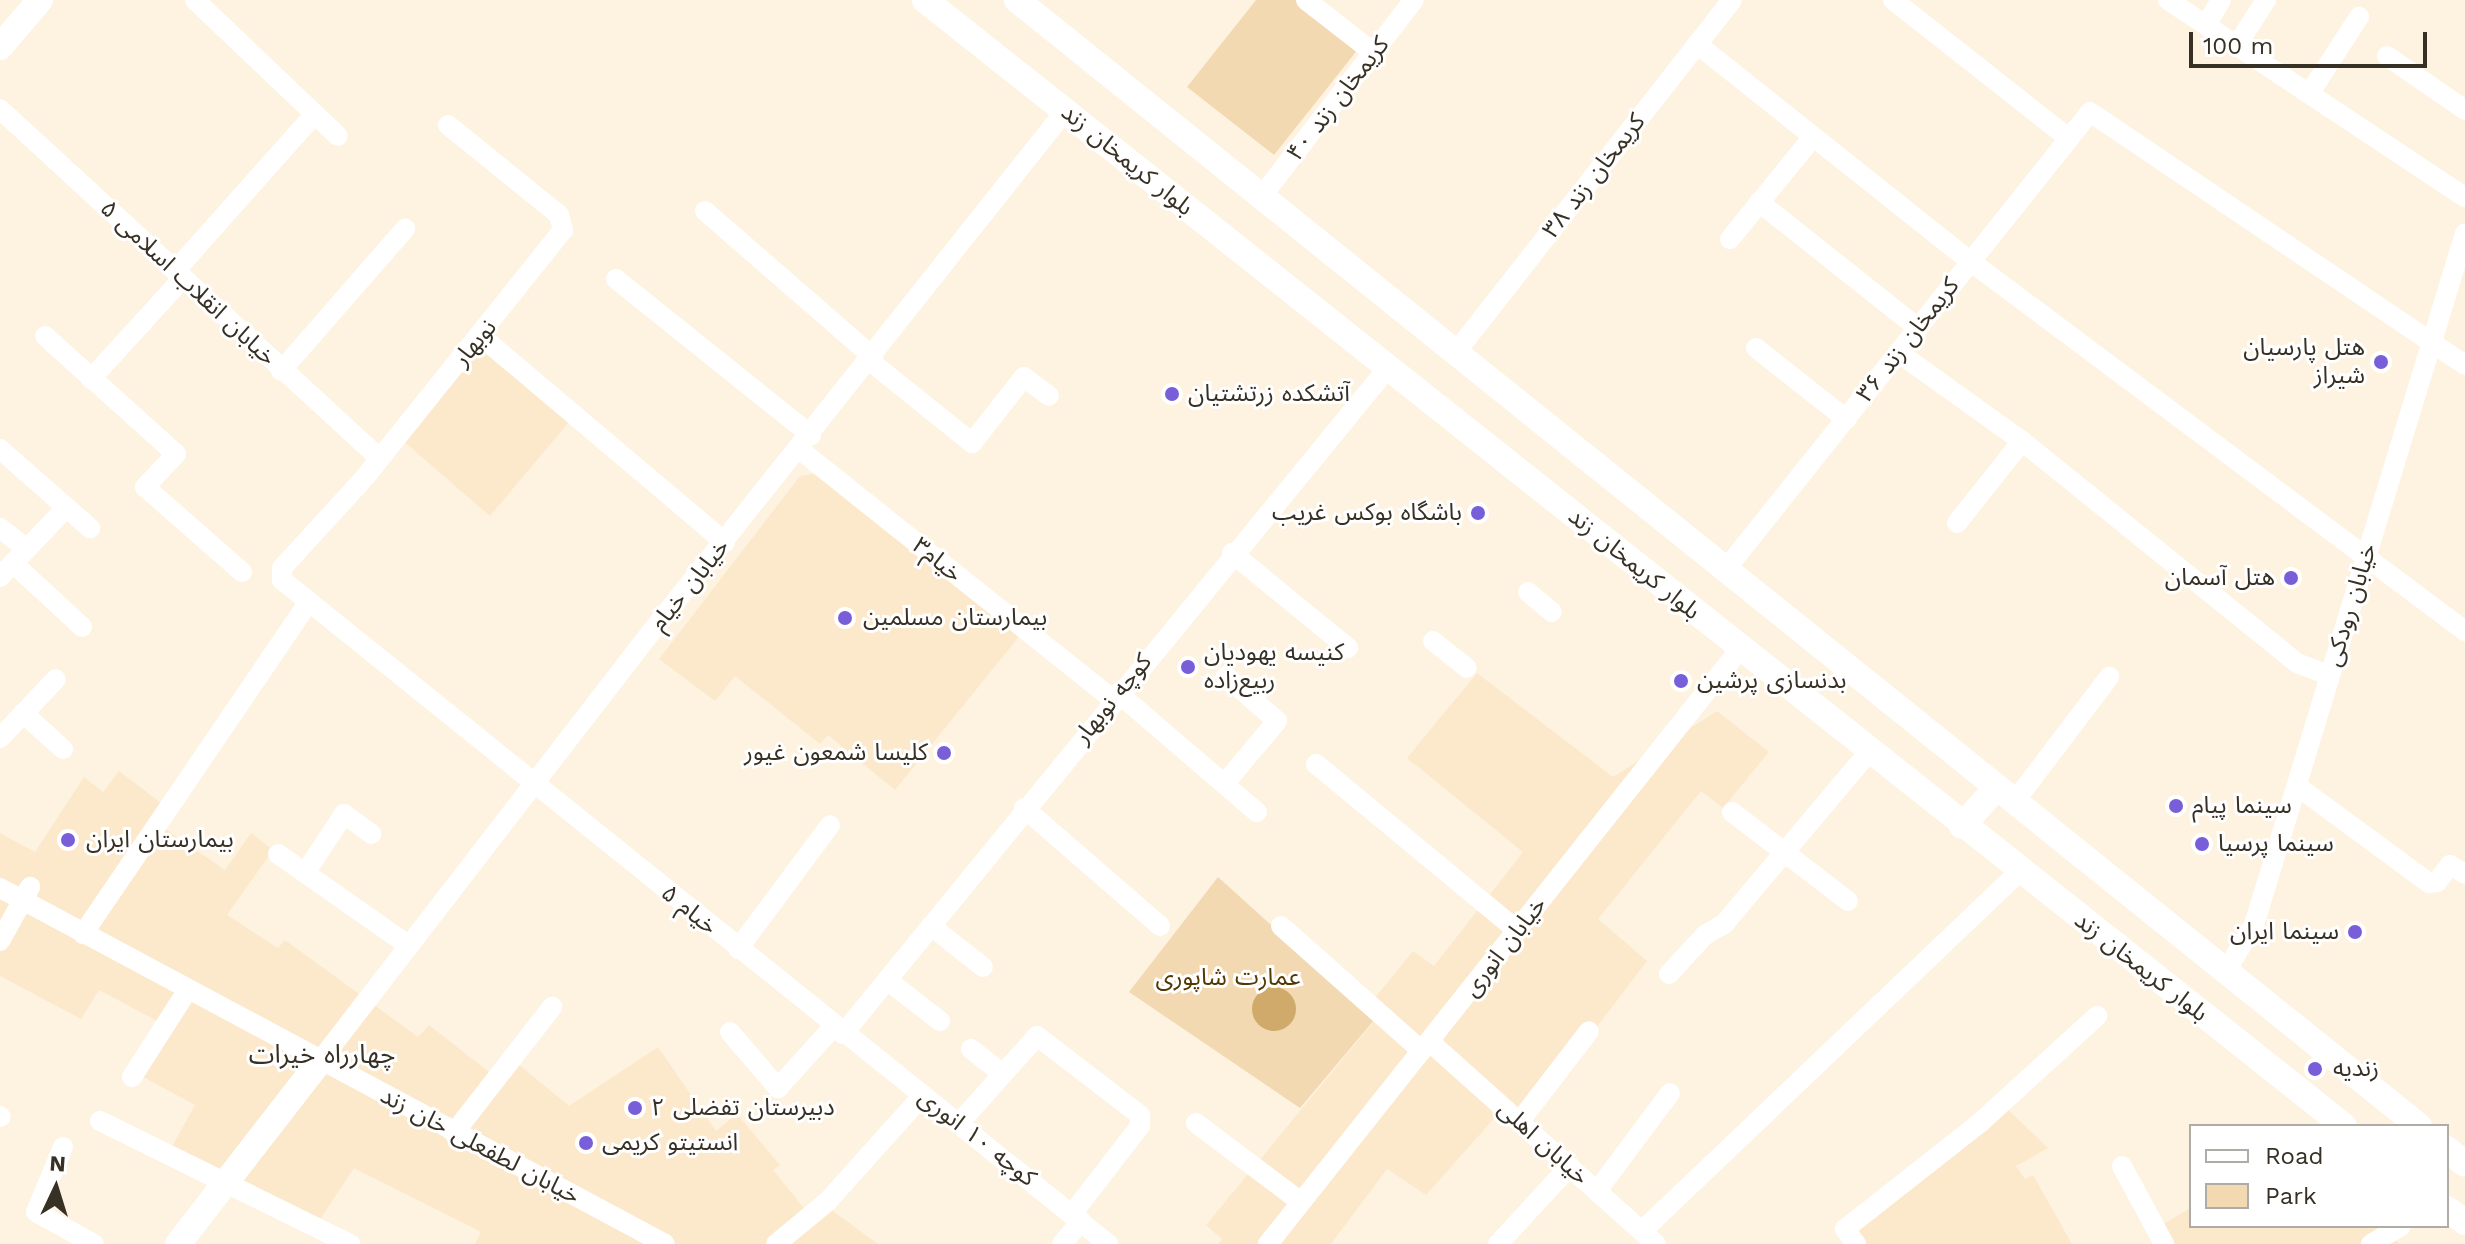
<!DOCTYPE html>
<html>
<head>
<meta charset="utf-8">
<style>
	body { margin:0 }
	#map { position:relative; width:2465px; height:1244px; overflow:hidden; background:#fef2e0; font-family:"Work Sans","Noto Sans Arabic",sans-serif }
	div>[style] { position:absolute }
	.built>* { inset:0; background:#fce9cc }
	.green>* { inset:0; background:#f2d9b2 }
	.water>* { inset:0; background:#d0aa6b }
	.round { border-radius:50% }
	.minor>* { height:20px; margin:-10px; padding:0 10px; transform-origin:10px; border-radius:10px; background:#fff }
	.major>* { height:26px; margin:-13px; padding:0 13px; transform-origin:13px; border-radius:13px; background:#fff }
	.dots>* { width:22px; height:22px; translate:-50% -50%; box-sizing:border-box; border:4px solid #fff; border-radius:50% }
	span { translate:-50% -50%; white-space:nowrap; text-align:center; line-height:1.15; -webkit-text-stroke:6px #fff; paint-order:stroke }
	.street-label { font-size:24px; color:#373024 }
	.poi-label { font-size:24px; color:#373024 }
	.right { translate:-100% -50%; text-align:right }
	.left { translate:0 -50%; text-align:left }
	.park-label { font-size:24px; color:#523803 }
	.neighbourhood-label { font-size:26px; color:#373024 }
	.legend { position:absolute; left:2189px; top:1124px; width:260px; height:104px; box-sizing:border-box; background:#fff; border:2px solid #afaca7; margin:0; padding:10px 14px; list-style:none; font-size:24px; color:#373024 }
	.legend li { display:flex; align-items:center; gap:16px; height:40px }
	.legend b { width:40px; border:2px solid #afaca7 }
	.north { position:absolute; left:16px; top:1148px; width:80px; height:80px; -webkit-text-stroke:6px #fff; paint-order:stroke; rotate:4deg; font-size:22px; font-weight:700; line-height:32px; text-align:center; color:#373024 }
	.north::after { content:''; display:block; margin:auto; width:28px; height:36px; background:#373024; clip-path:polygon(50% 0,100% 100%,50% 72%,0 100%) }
	.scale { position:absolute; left:2189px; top:32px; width:238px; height:36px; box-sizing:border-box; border:4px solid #373024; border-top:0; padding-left:10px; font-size:24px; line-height:28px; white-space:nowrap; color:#373024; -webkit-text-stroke:6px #fff; paint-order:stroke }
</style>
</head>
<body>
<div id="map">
	<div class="built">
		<i style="clip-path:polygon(481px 350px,569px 422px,490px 516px,401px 439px)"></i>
		<i style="clip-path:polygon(819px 473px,1021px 634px,895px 790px,828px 735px,820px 744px,735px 676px,715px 701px,659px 659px,800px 476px)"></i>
		<i style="clip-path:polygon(1477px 673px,1613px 777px,1717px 711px,1769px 752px,1723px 808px,1701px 791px,1598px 919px,1647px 961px,1525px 1121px,1506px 1105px,1426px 1195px,1387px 1169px,1331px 1244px,1218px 1244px,1222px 1239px,1206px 1225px,1375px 1020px,1365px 1010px,1413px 951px,1434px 966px,1523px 852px,1407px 758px)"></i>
		<i style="clip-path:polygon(119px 771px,161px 803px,164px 828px,225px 870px,251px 833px,273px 850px,227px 915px,278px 948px,285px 940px,418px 1037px,429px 1025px,489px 1072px,512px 1059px,569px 1106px,658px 1047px,716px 1131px,737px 1114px,780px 1165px,773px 1170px,807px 1212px,829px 1208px,878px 1244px,475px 1244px,481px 1232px,354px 1168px,313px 1230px,170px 1150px,195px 1105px,136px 1073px,163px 1024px,99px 990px,81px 1019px,0 976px,0 833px,35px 852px,84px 777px,103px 792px)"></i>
		<i style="clip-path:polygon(2005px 1107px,2048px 1148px,2016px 1166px,2025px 1179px,2033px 1175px,2072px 1244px,1851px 1244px,1840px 1232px)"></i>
		<i style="clip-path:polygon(2191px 1208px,2191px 1226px,2379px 1226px,2400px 1244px,2164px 1244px,2158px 1227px)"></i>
	</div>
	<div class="green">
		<i style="clip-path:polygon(1256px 0,1297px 0,1359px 48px,1274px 155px,1187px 87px)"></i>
		<i style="clip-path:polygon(1218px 877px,1375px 1019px,1300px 1108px,1129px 992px)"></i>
	</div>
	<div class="water">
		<i class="round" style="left:1252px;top:987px;width:44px;height:44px"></i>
	</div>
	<div class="minor">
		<i style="left:195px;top:0;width:197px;rotate:43.6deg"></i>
		<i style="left:1306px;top:0;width:86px;rotate:37.9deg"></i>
		<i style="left:1893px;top:0;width:220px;rotate:38.2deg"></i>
		<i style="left:2168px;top:0;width:356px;rotate:33.6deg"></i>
		<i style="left:2206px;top:25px;width:29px;rotate:-59deg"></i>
		<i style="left:1697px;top:44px;width:349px;rotate:38.5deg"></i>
		<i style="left:1970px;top:261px;width:618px;rotate:36.78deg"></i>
		<i style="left:2237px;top:45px;width:54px;rotate:-57.2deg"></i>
		<i style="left:2387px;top:56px;width:95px;rotate:34.7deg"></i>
		<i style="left:2309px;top:94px;width:92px;rotate:-57deg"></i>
		<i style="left:0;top:109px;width:512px;rotate:42.63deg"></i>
		<i style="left:448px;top:125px;width:143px;rotate:39deg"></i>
		<i style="left:559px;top:215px;width:16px;rotate:75deg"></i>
		<i style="left:563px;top:230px;width:314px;rotate:128.7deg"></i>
		<i style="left:367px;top:475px;width:126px;rotate:132.4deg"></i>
		<i style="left:282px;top:568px;width:12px;rotate:90deg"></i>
		<i style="left:282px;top:580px;width:1060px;rotate:38.79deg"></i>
		<i style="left:1261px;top:197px;width:249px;rotate:-52.2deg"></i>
		<i style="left:1759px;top:202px;width:203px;rotate:38.4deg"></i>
		<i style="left:705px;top:211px;width:223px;rotate:41deg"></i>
		<i style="left:1730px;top:239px;width:130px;rotate:-50.9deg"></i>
		<i style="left:175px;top:271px;width:210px;rotate:-48.3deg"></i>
		<i style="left:616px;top:279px;width:250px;rotate:38.7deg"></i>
		<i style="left:45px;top:336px;width:176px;rotate:42deg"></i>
		<i style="left:176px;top:454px;width:45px;rotate:133.2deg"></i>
		<i style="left:145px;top:487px;width:129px;rotate:41.2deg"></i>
		<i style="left:482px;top:337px;width:318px;rotate:40.2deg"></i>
		<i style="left:1756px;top:348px;width:115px;rotate:38.3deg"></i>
		<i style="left:1456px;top:352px;width:447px;rotate:-51.9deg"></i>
		<i style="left:1899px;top:353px;width:151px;rotate:35.6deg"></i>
		<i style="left:2022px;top:441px;width:353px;rotate:38.9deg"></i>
		<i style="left:2297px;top:663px;width:34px;rotate:21deg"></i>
		<i style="left:870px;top:361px;width:131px;rotate:38.8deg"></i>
		<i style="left:972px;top:443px;width:84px;rotate:-51.8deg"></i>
		<i style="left:1024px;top:377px;width:31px;rotate:37deg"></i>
		<i style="left:281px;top:371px;width:189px;rotate:-48.9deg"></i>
		<i style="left:91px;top:379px;width:137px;rotate:-47.7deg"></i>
		<i style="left:0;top:449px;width:120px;rotate:41.3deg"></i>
		<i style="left:799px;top:449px;width:402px;rotate:38.6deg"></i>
		<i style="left:1957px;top:523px;width:105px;rotate:-51.6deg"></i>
		<i style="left:0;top:528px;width:33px;rotate:38deg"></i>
		<i style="left:1232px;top:553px;width:150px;rotate:39.3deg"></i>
		<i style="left:13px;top:563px;width:94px;rotate:42.8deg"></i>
		<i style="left:1726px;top:569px;width:584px;rotate:-51.46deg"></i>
		<i style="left:2090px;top:112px;width:452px;rotate:34deg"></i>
		<i style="left:0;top:577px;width:95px;rotate:-46.3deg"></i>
		<i style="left:1528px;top:592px;width:31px;rotate:40deg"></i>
		<i style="left:1433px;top:641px;width:43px;rotate:38.5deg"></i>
		<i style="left:1118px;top:693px;width:183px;rotate:40.6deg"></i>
		<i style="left:23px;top:713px;width:54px;rotate:42deg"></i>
		<i style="left:0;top:738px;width:81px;rotate:-46.5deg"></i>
		<i style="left:1316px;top:764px;width:262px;rotate:39.6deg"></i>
		<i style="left:1225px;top:783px;width:81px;rotate:-50deg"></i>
		<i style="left:1277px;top:721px;width:68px;rotate:-138.6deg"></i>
		<i style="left:2297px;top:786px;width:164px;rotate:36.3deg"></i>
		<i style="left:2429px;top:883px;width:8px;rotate:-7deg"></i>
		<i style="left:2437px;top:882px;width:21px;rotate:-53deg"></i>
		<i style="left:2450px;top:865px;width:17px;rotate:31deg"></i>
		<i style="left:2015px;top:801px;width:156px;rotate:-52.8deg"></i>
		<i style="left:1024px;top:808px;width:180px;rotate:40.9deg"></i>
		<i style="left:1732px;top:812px;width:146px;rotate:37.5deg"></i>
		<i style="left:278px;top:854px;width:159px;rotate:35deg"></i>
		<i style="left:305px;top:873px;width:71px;rotate:-56.5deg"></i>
		<i style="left:344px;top:814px;width:34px;rotate:36deg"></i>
		<i style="left:0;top:888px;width:754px;rotate:28.16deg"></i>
		<i style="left:931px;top:926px;width:66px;rotate:38.3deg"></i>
		<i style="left:1281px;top:926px;width:188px;rotate:41.6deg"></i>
		<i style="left:83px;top:934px;width:402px;rotate:-55.8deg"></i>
		<i style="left:0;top:941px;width:62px;rotate:-60.9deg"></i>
		<i style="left:738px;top:949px;width:154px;rotate:-53.4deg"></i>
		<i style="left:2226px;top:971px;width:54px;rotate:-58.7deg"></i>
		<i style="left:2254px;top:925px;width:723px;rotate:-73.04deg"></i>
		<i style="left:1669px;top:974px;width:53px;rotate:-47.3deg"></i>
		<i style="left:1705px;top:935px;width:22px;rotate:-30deg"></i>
		<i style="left:1724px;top:924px;width:224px;rotate:-49.9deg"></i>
		<i style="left:887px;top:980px;width:67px;rotate:37.7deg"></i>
		<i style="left:730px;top:1032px;width:74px;rotate:49.4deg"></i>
		<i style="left:778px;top:1088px;width:84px;rotate:-47.9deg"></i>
		<i style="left:843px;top:1034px;width:859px;rotate:-50.72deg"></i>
		<i style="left:1430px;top:1042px;width:303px;rotate:41.8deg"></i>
		<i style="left:971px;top:1049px;width:39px;rotate:38deg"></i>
		<i style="left:320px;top:1061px;width:525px;rotate:-52.34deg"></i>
		<i style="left:641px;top:645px;width:682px;rotate:-51.55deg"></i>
		<i style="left:132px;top:1077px;width:102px;rotate:-57.4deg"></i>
		<i style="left:0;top:1116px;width:1px;rotate:45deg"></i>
		<i style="left:100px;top:1121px;width:279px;rotate:26.2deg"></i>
		<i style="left:961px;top:1121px;width:114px;rotate:-48.2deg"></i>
		<i style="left:1037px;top:1036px;width:130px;rotate:37.5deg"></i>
		<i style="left:1140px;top:1115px;width:11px;rotate:90deg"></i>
		<i style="left:1140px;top:1126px;width:111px;rotate:127.7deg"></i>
		<i style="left:1520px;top:1121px;width:113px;rotate:-52.5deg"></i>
		<i style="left:1196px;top:1123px;width:131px;rotate:37deg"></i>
		<i style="left:454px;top:1133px;width:160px;rotate:-52.1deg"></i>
		<i style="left:63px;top:1147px;width:70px;rotate:112.6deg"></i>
		<i style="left:36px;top:1212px;width:66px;rotate:28.9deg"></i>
		<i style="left:2122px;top:1166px;width:89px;rotate:61.7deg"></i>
		<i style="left:1597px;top:1191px;width:122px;rotate:-53.3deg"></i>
		<i style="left:1642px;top:1231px;width:521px;rotate:-43.6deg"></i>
		<i style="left:776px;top:1244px;width:66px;rotate:-39.5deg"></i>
		<i style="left:827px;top:1202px;width:144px;rotate:-48.1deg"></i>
		<i style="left:1062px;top:1244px;width:30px;rotate:-50deg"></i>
		<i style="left:1268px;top:1244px;width:759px;rotate:-51.58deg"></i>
		<i style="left:1498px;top:1244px;width:106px;rotate:-47.3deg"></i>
		<i style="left:1856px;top:1244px;width:19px;rotate:-126deg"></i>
		<i style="left:1845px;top:1229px;width:174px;rotate:-38.2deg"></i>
		<i style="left:1982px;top:1121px;width:156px;rotate:-42.4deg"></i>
		<i style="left:2371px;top:1244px;width:35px;rotate:-31deg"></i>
	</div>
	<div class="major">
		<i style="left:925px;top:0;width:1811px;rotate:38.43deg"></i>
		<i style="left:1017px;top:0;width:1798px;rotate:38.77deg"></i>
		<i style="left:0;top:47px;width:62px;rotate:-49.6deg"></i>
		<i style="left:1962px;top:826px;width:52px;rotate:-48.1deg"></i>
		<i style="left:2447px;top:1149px;width:23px;rotate:40deg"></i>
		<i style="left:2447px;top:1209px;width:22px;rotate:36deg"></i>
		<i style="left:178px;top:1244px;width:232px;rotate:-52.2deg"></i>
	</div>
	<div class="dots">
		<i style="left:2381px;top:362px;background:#785ed9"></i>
		<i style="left:1172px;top:394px;background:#785ed9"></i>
		<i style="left:1478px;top:513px;background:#785ed9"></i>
		<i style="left:2291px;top:578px;background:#785ed9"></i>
		<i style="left:845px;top:618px;background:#785ed9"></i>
		<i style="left:1188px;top:667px;background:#785ed9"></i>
		<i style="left:1681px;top:681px;background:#785ed9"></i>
		<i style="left:944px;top:753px;background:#785ed9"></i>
		<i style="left:2176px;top:806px;background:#785ed9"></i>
		<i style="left:68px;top:840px;background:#785ed9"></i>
		<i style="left:2202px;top:844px;background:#785ed9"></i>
		<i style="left:2355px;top:932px;background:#785ed9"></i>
		<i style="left:2315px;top:1069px;background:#785ed9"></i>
		<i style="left:635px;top:1108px;background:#785ed9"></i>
		<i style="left:586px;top:1143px;background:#785ed9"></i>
	</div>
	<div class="street-label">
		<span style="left:1338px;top:99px;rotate:-52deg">کریمخان زند ۴۰</span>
		<span style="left:1127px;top:160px;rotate:39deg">بلوار کریمخان زند</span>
		<span style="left:1594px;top:176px;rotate:-52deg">کریمخان زند ۳۸</span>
		<span style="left:188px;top:283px;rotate:43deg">خیابان انقلاب اسلامی ۵</span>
		<span style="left:1908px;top:340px;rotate:-52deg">کریمخان زند ۳۶</span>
		<span style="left:475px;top:343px;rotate:-50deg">نوبهار</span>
		<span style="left:937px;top:560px;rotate:39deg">خیام۳</span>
		<span style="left:1634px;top:564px;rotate:39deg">بلوار کریمخان زند</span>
		<span style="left:690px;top:585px;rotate:-51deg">خیابان خیام</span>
		<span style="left:2351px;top:605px;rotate:-73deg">خیابان رودکی</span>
		<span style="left:1113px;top:699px;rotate:-51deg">کوچه نوبهار</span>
		<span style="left:689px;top:910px;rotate:39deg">۵ خیام</span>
		<span style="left:1505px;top:947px;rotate:-52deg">خیابان انوری</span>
		<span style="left:2141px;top:967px;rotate:38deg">بلوار کریمخان زند</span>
		<span style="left:977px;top:1138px;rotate:38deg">کوچه ۱۰ انوری</span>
		<span style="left:1543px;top:1143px;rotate:42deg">خیابان اهلی</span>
		<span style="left:480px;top:1146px;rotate:28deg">خیابان لطفعلی خان زند</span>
	</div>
	<div class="poi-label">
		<span class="right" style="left:2365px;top:362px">هتل پارسیان<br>شیراز</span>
		<span class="left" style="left:1188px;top:394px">آتشکده زرتشتیان</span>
		<span class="right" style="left:1462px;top:513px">باشگاه بوکس غریب</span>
		<span class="right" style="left:2275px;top:578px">هتل آسمان</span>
		<span class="left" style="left:863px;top:618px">بیمارستان مسلمین</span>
		<span class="left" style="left:1204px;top:667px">کنیسه یهودیان<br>ربیع‌زاده</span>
		<span class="left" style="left:1697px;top:681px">بدنسازی پرشین</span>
		<span class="right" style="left:928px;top:753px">کلیسا شمعون غیور</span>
		<span class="left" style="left:2192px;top:806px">سینما پیام</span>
		<span class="left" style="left:86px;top:840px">بیمارستان ایران</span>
		<span class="left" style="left:2218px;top:844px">سینما پرسیا</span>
		<span class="right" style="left:2339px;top:932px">سینما ایران</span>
		<span class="left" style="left:2333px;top:1069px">زندیه</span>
		<span class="left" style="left:651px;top:1108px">دبیرستان تفضلی ۲</span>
		<span class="left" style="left:602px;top:1143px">انستیتو کریمی</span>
	</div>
	<div class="park-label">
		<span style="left:1228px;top:978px">عمارت شاپوری</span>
	</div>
	<div class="neighbourhood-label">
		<span style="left:322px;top:1055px">چهارراه خیرات</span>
	</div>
	<ul class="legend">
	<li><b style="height:10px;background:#fff"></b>Road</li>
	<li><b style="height:22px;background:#f2d9b2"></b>Park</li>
	</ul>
	<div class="north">N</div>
	<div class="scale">100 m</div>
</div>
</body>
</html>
